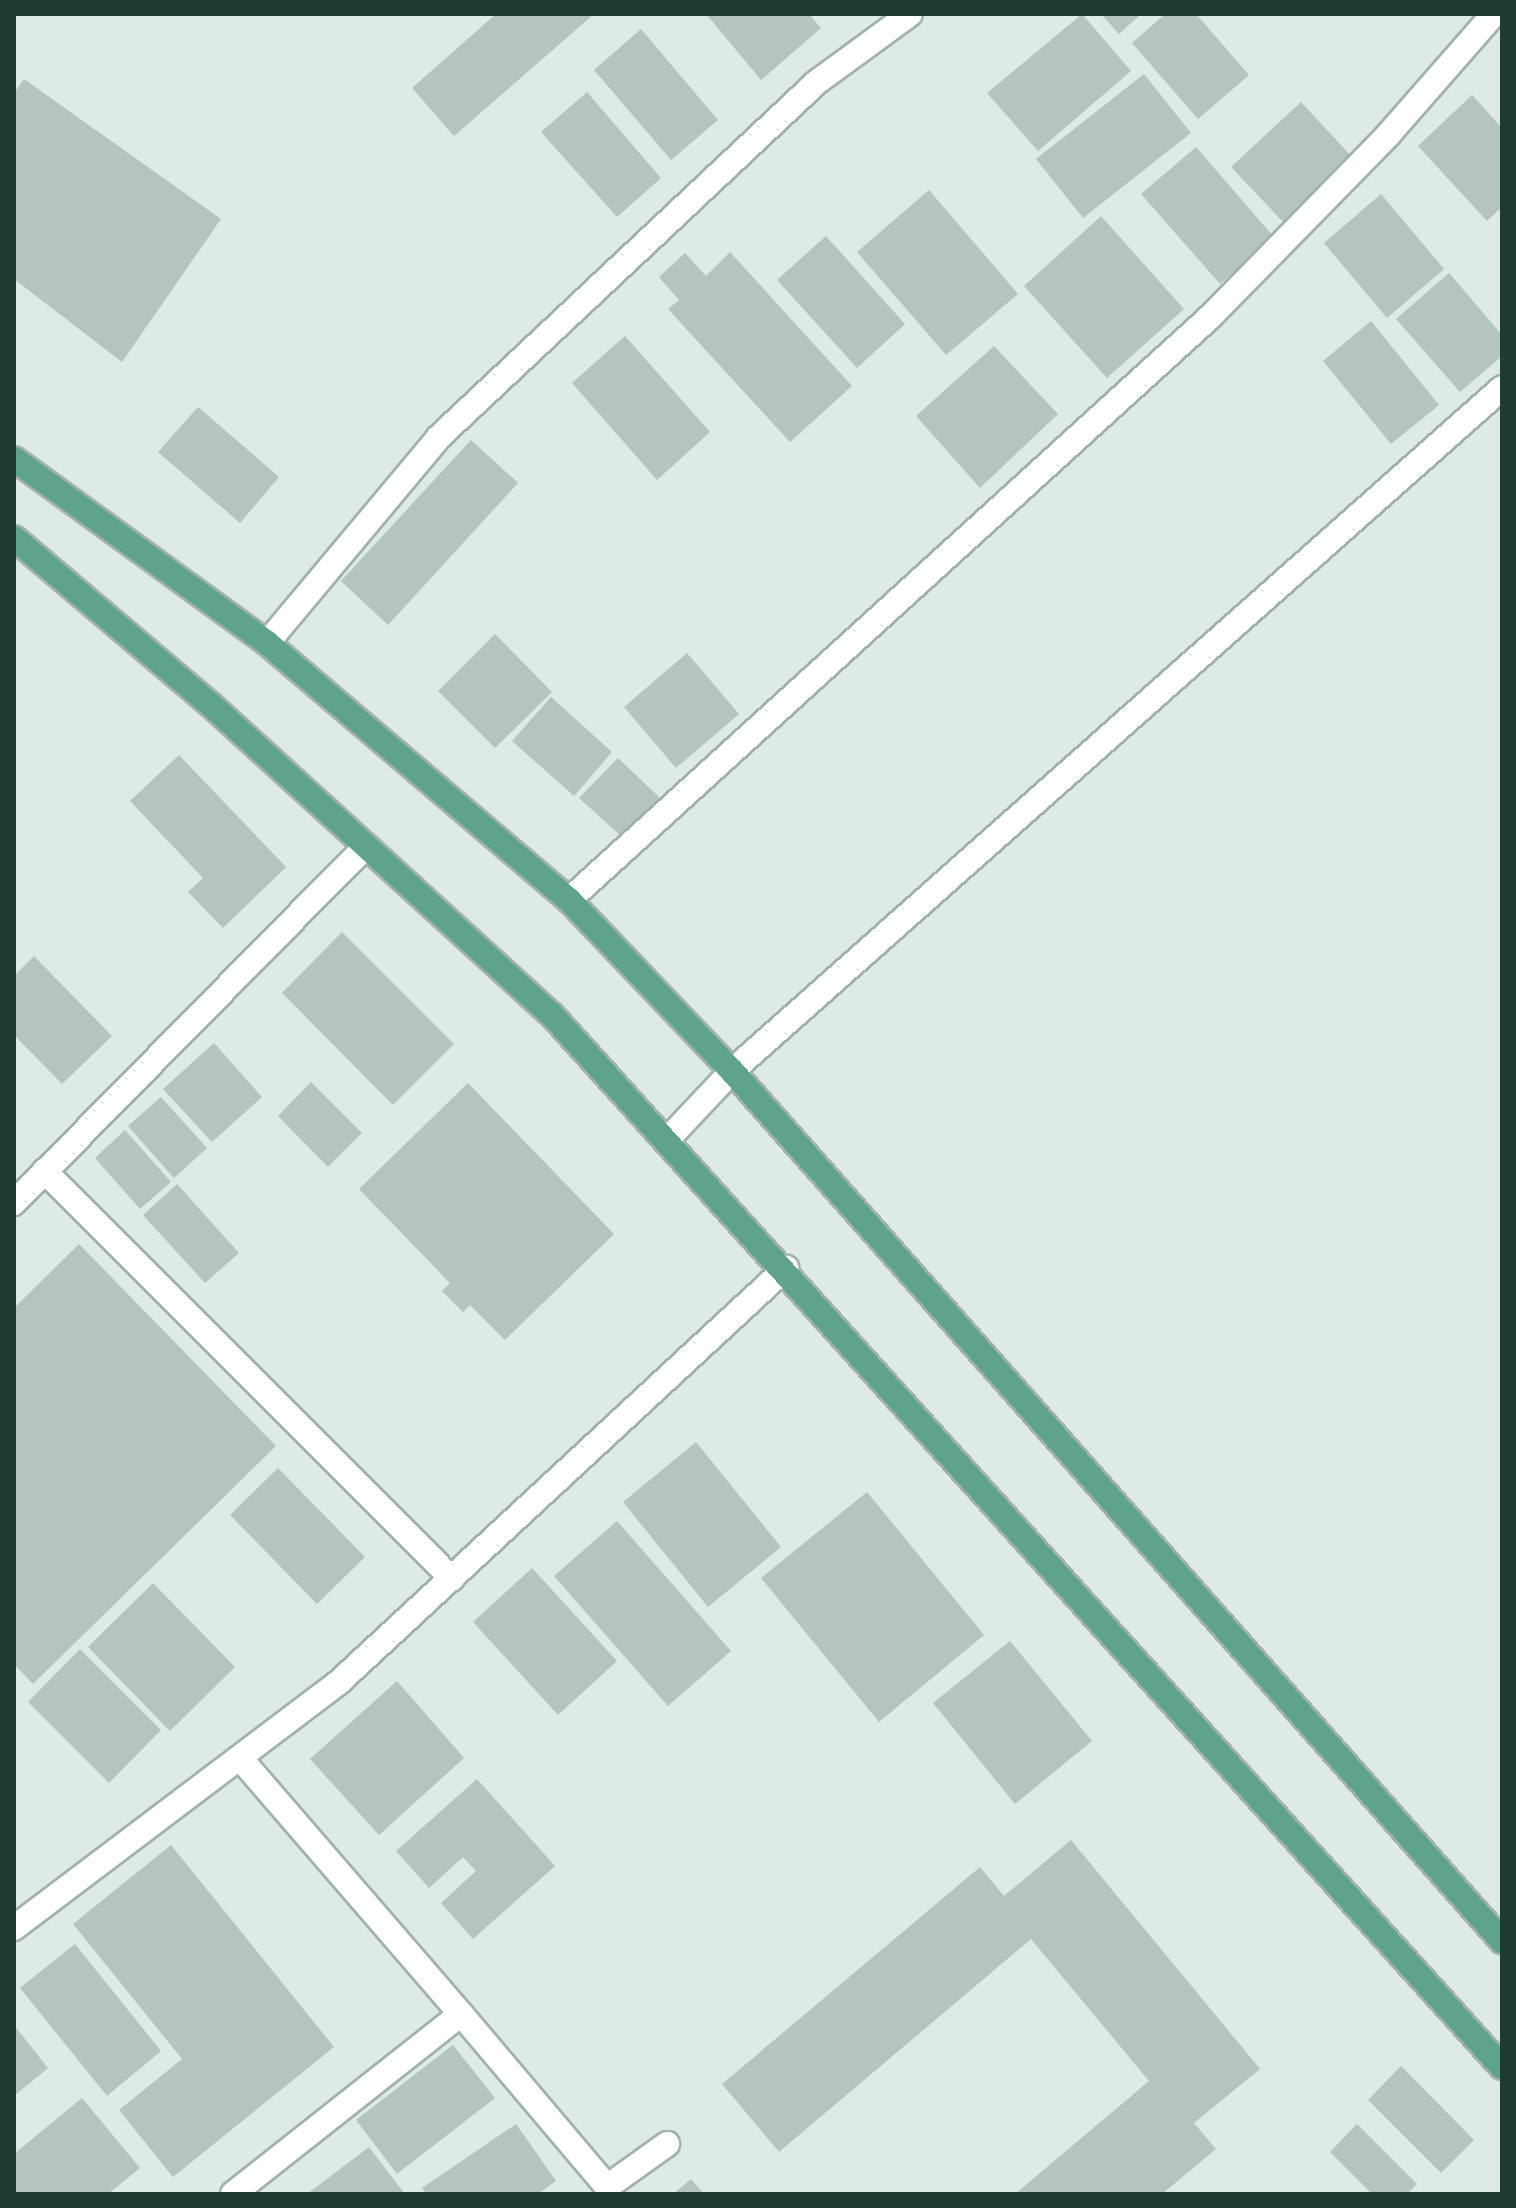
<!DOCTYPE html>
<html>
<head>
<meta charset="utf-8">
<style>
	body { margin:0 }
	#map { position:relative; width:1516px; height:2208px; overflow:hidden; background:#deeae4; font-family:Barlow,sans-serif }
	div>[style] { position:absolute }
	.building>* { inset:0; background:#b3c5bd }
	.roads { filter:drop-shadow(2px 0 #a1b2ab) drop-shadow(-2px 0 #a1b2ab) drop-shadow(0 2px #a1b2ab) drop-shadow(0 -2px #a1b2ab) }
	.minor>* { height:24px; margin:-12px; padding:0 12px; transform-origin:12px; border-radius:12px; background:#fff }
	.major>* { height:24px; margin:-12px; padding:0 12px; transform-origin:12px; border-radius:12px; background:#5fa38e }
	span { translate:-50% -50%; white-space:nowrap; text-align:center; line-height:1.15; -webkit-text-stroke:6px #eef7f2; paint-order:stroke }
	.frame { position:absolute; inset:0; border:16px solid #1e3b32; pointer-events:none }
</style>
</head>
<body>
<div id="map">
	<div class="building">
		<i style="clip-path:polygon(496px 14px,594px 14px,454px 136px,412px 88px)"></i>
		<i style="clip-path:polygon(706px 14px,809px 14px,821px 28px,761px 80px)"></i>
		<i style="clip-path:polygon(1082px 14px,1131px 71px,1038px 151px,987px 93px)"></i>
		<i style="clip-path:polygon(1101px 14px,1141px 14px,1119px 34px)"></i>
		<i style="clip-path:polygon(1165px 14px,1196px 14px,1249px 75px,1198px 119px,1132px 43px)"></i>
		<i style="clip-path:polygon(641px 29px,718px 120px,671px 160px,594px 70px)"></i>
		<i style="clip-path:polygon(1144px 74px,1191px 133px,1083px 218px,1036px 159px)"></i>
		<i style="clip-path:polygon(24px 79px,221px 219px,122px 362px,14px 279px,14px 93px)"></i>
		<i style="clip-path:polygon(587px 92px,661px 178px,617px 217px,541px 132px)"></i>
		<i style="clip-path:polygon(1472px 95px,1502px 128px,1502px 207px,1487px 221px,1418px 146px)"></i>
		<i style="clip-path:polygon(1301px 102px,1353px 158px,1284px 223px,1231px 167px)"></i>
		<i style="clip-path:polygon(1196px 147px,1274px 237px,1220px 284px,1141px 194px)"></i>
		<i style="clip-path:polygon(929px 190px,1018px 294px,946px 355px,857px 252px)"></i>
		<i style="clip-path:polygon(1381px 194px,1444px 269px,1387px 318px,1324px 243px)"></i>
		<i style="clip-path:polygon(1101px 216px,1184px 309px,1107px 378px,1024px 286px)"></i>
		<i style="clip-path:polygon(826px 236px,905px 324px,857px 368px,777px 280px)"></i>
		<i style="clip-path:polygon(730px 252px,852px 386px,790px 442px,668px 309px,679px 300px,659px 277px,685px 253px,706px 276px)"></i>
		<i style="clip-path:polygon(1449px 273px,1502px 335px,1502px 356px,1460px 392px,1396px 319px)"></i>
		<i style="clip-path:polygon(1371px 321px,1439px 405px,1391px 444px,1323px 361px)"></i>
		<i style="clip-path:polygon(625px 336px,710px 432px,657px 480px,572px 383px)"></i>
		<i style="clip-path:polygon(994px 346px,1058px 414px,980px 488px,916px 416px)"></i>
		<i style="clip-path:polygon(198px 407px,279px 477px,240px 523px,158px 452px)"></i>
		<i style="clip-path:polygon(471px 440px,518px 483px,388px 625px,341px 581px)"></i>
		<i style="clip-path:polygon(495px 634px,552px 692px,495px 748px,438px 691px)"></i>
		<i style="clip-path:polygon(687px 653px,739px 714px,676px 768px,624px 707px)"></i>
		<i style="clip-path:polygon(551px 697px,612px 752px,574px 796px,512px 741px)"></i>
		<i style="clip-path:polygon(179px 755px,286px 867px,223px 928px,188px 892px,203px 878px,130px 801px)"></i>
		<i style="clip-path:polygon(618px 758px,660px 798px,621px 836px,579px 798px)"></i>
		<i style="clip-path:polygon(342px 932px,454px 1044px,393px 1105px,282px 993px)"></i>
		<i style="clip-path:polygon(34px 956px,112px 1036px,62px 1084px,14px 1035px,14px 976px)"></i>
		<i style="clip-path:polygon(214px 1043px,262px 1097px,212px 1142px,163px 1089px)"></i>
		<i style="clip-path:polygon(311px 1082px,362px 1133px,328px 1167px,278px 1116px)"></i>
		<i style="clip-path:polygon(468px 1083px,614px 1234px,505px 1340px,470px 1305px,463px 1312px,442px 1291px,450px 1283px,359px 1189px)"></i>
		<i style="clip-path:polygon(161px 1097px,207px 1148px,174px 1178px,128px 1126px)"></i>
		<i style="clip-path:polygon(125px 1130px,171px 1182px,140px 1209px,95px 1158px)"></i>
		<i style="clip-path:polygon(177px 1184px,239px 1253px,205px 1283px,143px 1215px)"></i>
		<i style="clip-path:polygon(79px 1244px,276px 1446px,33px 1684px,14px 1664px,14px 1308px)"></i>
		<i style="clip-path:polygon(696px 1442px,781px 1547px,708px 1607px,623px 1502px)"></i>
		<i style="clip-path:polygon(278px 1468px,365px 1557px,317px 1604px,230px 1515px)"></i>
		<i style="clip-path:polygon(867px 1492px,984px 1635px,879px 1722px,761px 1578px)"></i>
		<i style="clip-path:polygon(617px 1521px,731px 1651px,668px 1706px,554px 1576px)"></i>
		<i style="clip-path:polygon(532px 1568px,617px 1661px,558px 1715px,473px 1622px)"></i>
		<i style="clip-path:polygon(153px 1583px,235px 1667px,170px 1731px,88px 1647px)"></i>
		<i style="clip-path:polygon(1010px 1641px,1092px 1741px,1015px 1804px,933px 1703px)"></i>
		<i style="clip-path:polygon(80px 1649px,161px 1730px,109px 1783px,28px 1702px)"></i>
		<i style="clip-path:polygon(397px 1681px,464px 1758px,379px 1835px,310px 1759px)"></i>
		<i style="clip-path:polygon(477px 1779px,555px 1866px,473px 1939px,441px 1903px,476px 1871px,463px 1857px,429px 1888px,396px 1851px)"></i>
		<i style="clip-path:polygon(1071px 1840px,1260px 2069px,1194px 2123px,1216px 2149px,1162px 2194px,1015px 2194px,1149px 2081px,1031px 1939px,779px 2152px,722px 2084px,980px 1867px,1004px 1896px)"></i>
		<i style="clip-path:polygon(171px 1845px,334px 2047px,173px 2177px,119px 2110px,182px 2059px,73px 1924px)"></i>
		<i style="clip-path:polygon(75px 1944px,161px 2051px,107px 2096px,20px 1988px)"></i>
		<i style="clip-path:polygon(14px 2025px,48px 2068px,14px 2096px)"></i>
		<i style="clip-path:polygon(453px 2045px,495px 2098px,397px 2174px,356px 2120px)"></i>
		<i style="clip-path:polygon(1401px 2066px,1474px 2140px,1441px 2173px,1368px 2100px)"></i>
		<i style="clip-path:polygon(82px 2098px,140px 2168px,108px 2194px,14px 2194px,14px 2154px)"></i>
		<i style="clip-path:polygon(516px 2124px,556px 2181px,538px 2194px,426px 2194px,422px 2188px)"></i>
		<i style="clip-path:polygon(1357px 2124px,1417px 2184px,1407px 2194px,1372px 2194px,1330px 2152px)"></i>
		<i style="clip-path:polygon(369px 2147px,405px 2194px,307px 2194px)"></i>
		<i style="clip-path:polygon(691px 2179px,704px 2194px,673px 2194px)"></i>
	</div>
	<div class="roads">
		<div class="minor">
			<i style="left:267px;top:643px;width:268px;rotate:-50.1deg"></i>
			<i style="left:439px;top:437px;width:519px;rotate:-43.2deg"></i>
			<i style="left:817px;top:82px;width:115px;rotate:-36.2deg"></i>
			<i style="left:569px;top:900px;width:866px;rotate:-42.29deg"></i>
			<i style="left:1210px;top:317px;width:255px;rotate:-45.6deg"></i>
			<i style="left:1388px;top:135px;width:161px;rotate:-48.8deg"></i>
			<i style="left:667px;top:1140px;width:95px;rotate:-46.7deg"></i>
			<i style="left:732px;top:1071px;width:1029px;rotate:-41.57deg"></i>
			<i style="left:45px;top:1171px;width:576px;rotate:45.07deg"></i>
			<i style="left:14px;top:1203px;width:501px;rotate:-45.4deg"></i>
			<i style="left:14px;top:1928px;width:406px;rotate:-37.1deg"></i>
			<i style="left:338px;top:1683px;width:611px;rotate:-42.81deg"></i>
			<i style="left:461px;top:2014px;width:226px;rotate:49.8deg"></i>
			<i style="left:607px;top:2187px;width:74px;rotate:-35.6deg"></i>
			<i style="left:233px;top:2194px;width:290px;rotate:-38.3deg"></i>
			<i style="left:461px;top:2014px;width:338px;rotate:-130.8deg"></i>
		</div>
		<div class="major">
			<i style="left:14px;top:459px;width:313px;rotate:36deg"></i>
			<i style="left:267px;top:643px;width:397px;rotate:40.4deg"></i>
			<i style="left:569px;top:900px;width:236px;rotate:46.4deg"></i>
			<i style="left:732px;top:1071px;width:1162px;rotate:48.49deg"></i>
			<i style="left:14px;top:538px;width:258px;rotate:40.3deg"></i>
			<i style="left:211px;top:705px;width:461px;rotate:42.3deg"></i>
			<i style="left:552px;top:1015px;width:1417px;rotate:47.92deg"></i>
		</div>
	</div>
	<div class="frame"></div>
</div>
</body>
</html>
